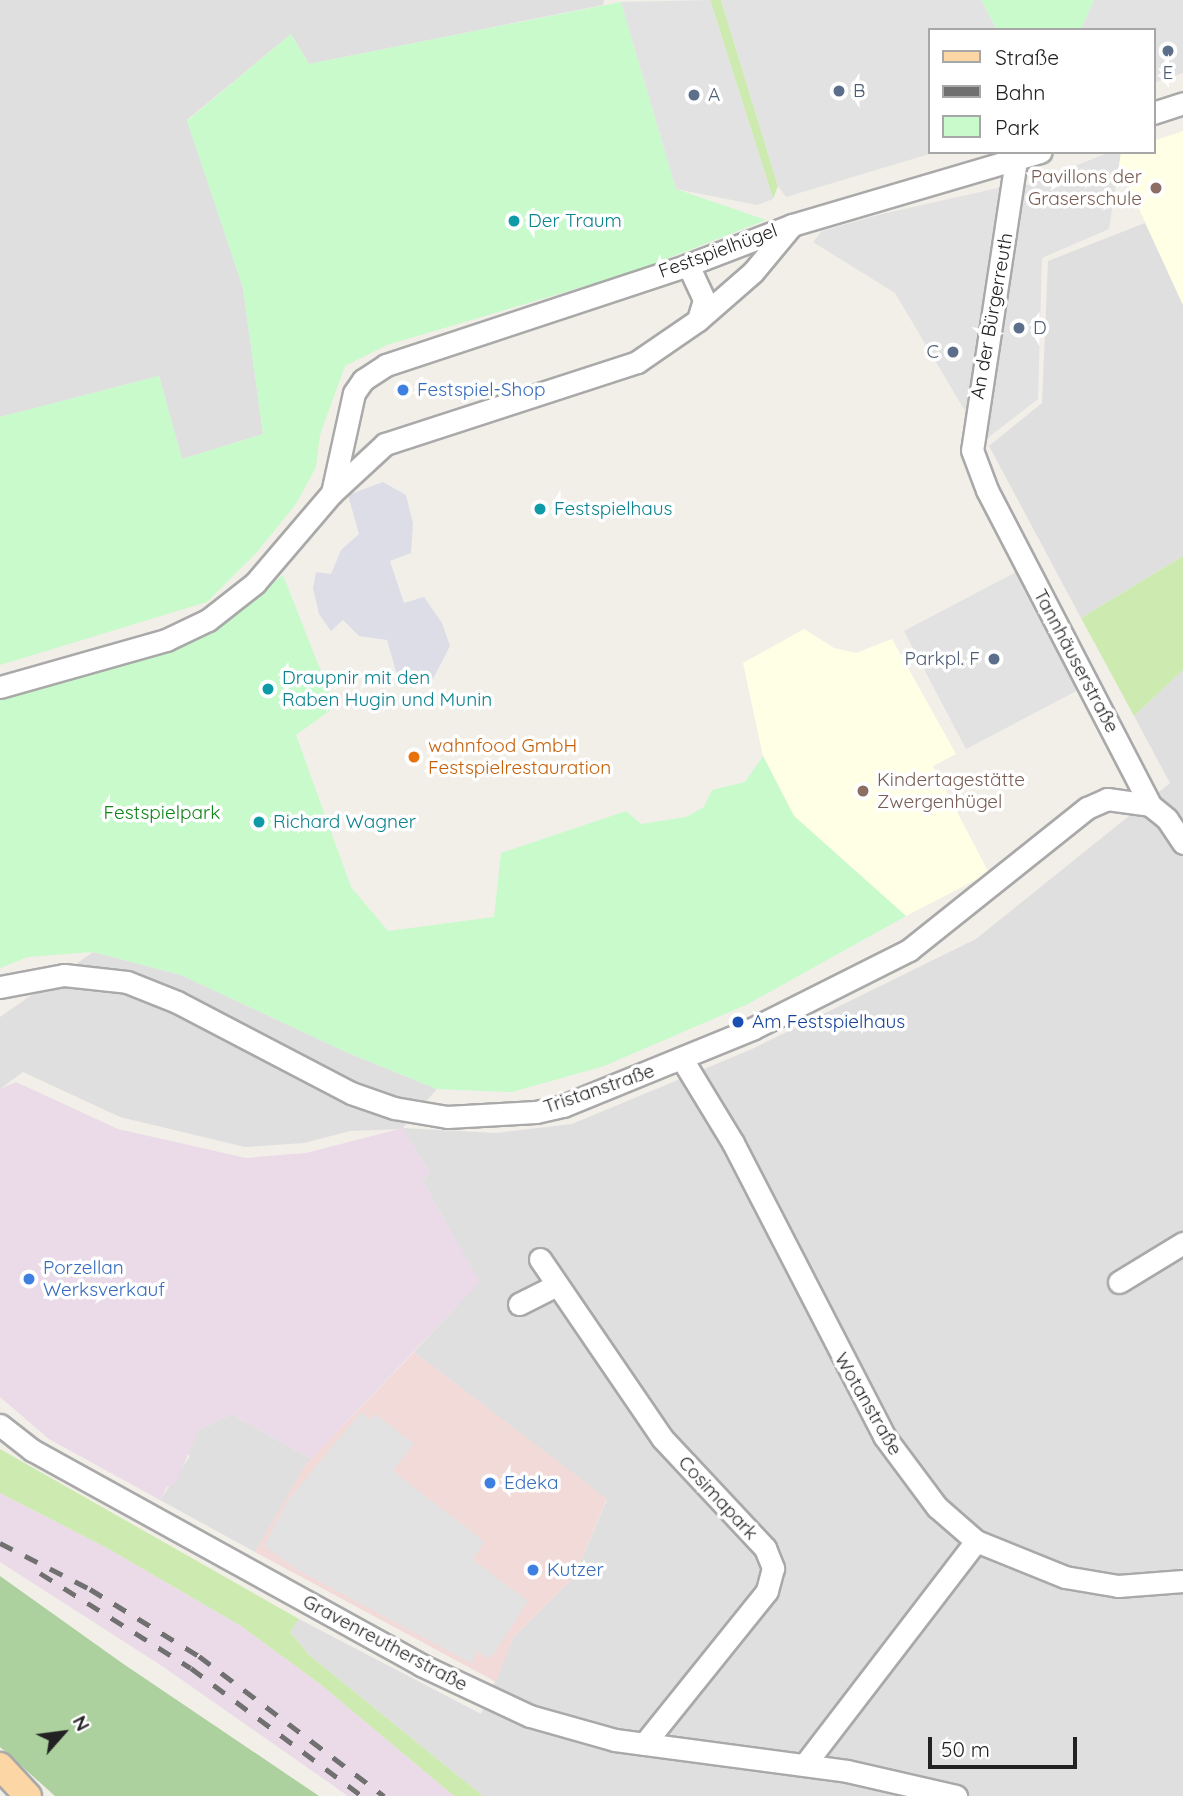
<!DOCTYPE html>
<html>
<head>
<meta charset="utf-8">
<style>
	body { margin:0 }
	#map { position:relative; width:1183px; height:1796px; overflow:hidden; background:#f2efe9; font-family:Quicksand,sans-serif }
	div>[style] { position:absolute }
	.residential>* { inset:0; background:#e0dfdf }
	.commercial>* { inset:0; background:#f2dad9 }
	.industrial>* { inset:0; background:#ebdbe8 }
	.education>* { inset:0; background:#ffffe5 }
	.grass>* { inset:0; background:#cdebb0 }
	.forest>* { inset:0; background:#add19e }
	.park>* { inset:0; background:#c8facc }
	.parking>* { inset:0; background:#e2e2e2 }
	.plaza>* { inset:0; background:#dddde8 }
	.roads { filter:drop-shadow(2px 0 #a9a9a9) drop-shadow(-2px 0 #a9a9a9) drop-shadow(0 2px #a9a9a9) drop-shadow(0 -2px #a9a9a9) }
	.minor>* { height:21px; margin:-10.5px; padding:0 10.5px; transform-origin:10.5px; border-radius:10.5px; background:#fff }
	.major>* { height:26px; margin:-13px; padding:0 13px; transform-origin:13px; border-radius:13px; background:#fcd6a4 }
	.rail>* { height:5px; margin-top:-2.5px; transform-origin:0; background:repeating-linear-gradient(90deg,#707070 0 14px,transparent 0 28px) }
	.dots>* { width:19px; height:19px; translate:-50% -50%; box-sizing:border-box; border:4px solid #fff; border-radius:50% }
	span { translate:-50% -50%; white-space:nowrap; text-align:center; line-height:1.15; -webkit-text-stroke:7px #fff; paint-order:stroke }
	.service-label { font-size:19px; color:#4e5e75 }
	.left { translate:0 -50%; text-align:left }
	.right { translate:-100% -50%; text-align:right }
	.education-label { font-size:19px; color:#785e54 }
	.culture-label { font-size:19px; color:#0d838f }
	.street-label { font-size:19px; color:#222 }
	.shop-label { font-size:19px; color:#366cbe }
	.food-label { font-size:19px; color:#c56008 }
	.park-label { font-size:19px; color:#0c8416 }
	.transit-label { font-size:19px; color:#164399 }
	.legend { position:absolute; left:928px; top:28px; width:228px; height:126px; box-sizing:border-box; background:#fff; border:2px solid #a7a7a7; margin:0; padding:9px 12px; list-style:none; font-size:21px; color:#222 }
	.legend li { display:flex; align-items:center; gap:14px; height:35px }
	.legend b { width:35px; border:2px solid #a7a7a7 }
	.north { position:absolute; left:28px; top:1698px; width:70px; height:70px; -webkit-text-stroke:5px #fff; paint-order:stroke; rotate:62deg; font-size:19px; font-weight:700; line-height:28px; text-align:center; color:#222 }
	.north::after { content:''; display:block; margin:auto; width:24px; height:32px; background:#222; clip-path:polygon(50% 0,100% 100%,50% 72%,0 100%) }
	.scale { position:absolute; left:928px; top:1737px; width:149px; height:32px; box-sizing:border-box; border:4px solid #222; border-top:0; padding-left:9px; font-size:21px; line-height:24px; white-space:nowrap; color:#222; -webkit-text-stroke:5px #fff; paint-order:stroke }
</style>
</head>
<body>
<div id="map">
	<div class="residential">
		<i style="clip-path:polygon(0 0,604px 0,603px 5px,309px 64px,291px 34px,187px 120px,243px 288px,263px 434px,182px 459px,159px 376px,0 417px)"></i>
		<i style="clip-path:polygon(1145px 223px,1183px 305px,1183px 556px,1081px 618px,989px 446px,1042px 403px,1048px 261px)"></i>
		<i style="clip-path:polygon(1183px 670px,1183px 1796px,483px 1796px,309px 1655px,290px 1632px,299px 1619px,481px 1714px,513px 1638px,574px 1577px,607px 1500px,414px 1352px,479px 1282px,422px 1180px,430px 1173px,403px 1129px,350px 1131px,304px 1143px,245px 1147px,120px 1117px,23px 1072px,0 1089px,0 1017px,93px 952px,181px 975px,346px 1052px,437px 1089px,403px 1128px,496px 1133px,572px 1124px,752px 1049px,976px 939px,1170px 783px,1134px 716px)"></i>
		<i style="clip-path:polygon(231px 1414px,311px 1459px,255px 1552px,160px 1500px,190px 1456px,186px 1453px,199px 1430px)"></i>
	</div>
	<div class="commercial">
		<i style="clip-path:polygon(414px 1352px,607px 1499px,574px 1577px,513px 1638px,496px 1682px,255px 1552px,305px 1465px)"></i>
	</div>
	<div class="industrial">
		<i style="clip-path:polygon(16px 1082px,118px 1129px,246px 1158px,306px 1153px,403px 1128px,430px 1173px,422px 1180px,480px 1282px,311px 1459px,231px 1414px,199px 1430px,175px 1484px,167px 1487px,160px 1500px,49px 1439px,0 1397px,0 1089px)"></i>
		<i style="clip-path:polygon(0 1493px,107px 1548px,241px 1626px,320px 1684px,454px 1796px,348px 1796px,162px 1666px,0 1562px)"></i>
	</div>
	<div class="education">
		<i style="clip-path:polygon(1183px 131px,1183px 305px,1114px 154px,1153px 152px,1153px 141px)"></i>
		<i style="clip-path:polygon(804px 629px,834px 648px,856px 653px,892px 639px,956px 754px,933px 766px,989px 873px,906px 916px,794px 816px,763px 756px,743px 663px)"></i>
	</div>
	<div class="grass">
		<i style="clip-path:polygon(710px 0,721px 0,778px 186px,773px 199px)"></i>
		<i style="clip-path:polygon(1183px 556px,1183px 670px,1134px 716px,1081px 618px)"></i>
		<i style="clip-path:polygon(0 1449px,299px 1619px,290px 1632px,309px 1655px,483px 1796px,454px 1796px,320px 1684px,241px 1626px,107px 1548px,0 1493px)"></i>
	</div>
	<div class="forest">
		<i style="clip-path:polygon(0 1576px,122px 1663px,319px 1796px,55px 1796px,0 1747px)"></i>
	</div>
	<div class="park">
		<i style="clip-path:polygon(981px 0,1094px 0,1081px 30px,997px 30px)"></i>
		<i style="clip-path:polygon(621px 2px,676px 189px,766px 220px,633px 272px,387px 345px,345px 366px,320px 435px,316px 467px,296px 504px,257px 552px,207px 602px,0 665px,0 417px,159px 376px,182px 459px,263px 434px,243px 288px,187px 121px,291px 34px,309px 64px)"></i>
		<i style="clip-path:polygon(283px 575px,335px 707px,296px 735px,351px 887px,388px 931px,494px 917px,501px 853px,626px 811px,641px 824px,686px 817px,704px 807px,712px 790px,745px 782px,763px 756px,794px 816px,906px 916px,748px 1004px,604px 1066px,512px 1092px,437px 1089px,346px 1052px,181px 975px,93px 952px,28px 957px,0 968px,0 698px,169px 650px,235px 613px)"></i>
	</div>
	<div class="parking">
		<i style="clip-path:polygon(710px 0,773px 199px,757px 205px,676px 189px,621px 2px)"></i>
		<i style="clip-path:polygon(721px 0,981px 0,997px 30px,929px 30px,929px 152px,936px 152px,786px 197px,778px 186px)"></i>
		<i style="clip-path:polygon(1094px 0,1183px 0,1183px 73px,1153px 83px,1153px 30px,1081px 30px)"></i>
		<i style="clip-path:polygon(1110px 152px,1121px 152px,1109px 229px,1042px 258px,1038px 399px,980px 444px,1020px 188px)"></i>
		<i style="clip-path:polygon(1011px 185px,965px 411px,895px 293px,813px 242px,822px 231px,882px 214px)"></i>
		<i style="clip-path:polygon(1022px 569px,1084px 687px,966px 749px,904px 631px)"></i>
		<i style="clip-path:polygon(361px 1412px,370px 1419px,375px 1414px,414px 1444px,393px 1471px,485px 1542px,472px 1559px,528px 1601px,490px 1659px,478px 1651px,471px 1663px,300px 1571px,264px 1546px,289px 1499px)"></i>
	</div>
	<div class="plaza">
		<i style="clip-path:polygon(383px 482px,406px 495px,413px 523px,411px 553px,390px 561px,404px 603px,424px 597px,442px 623px,450px 646px,433px 679px,401px 689px,387px 640px,359px 636px,343px 620px,331px 631px,319px 614px,313px 588px,316px 572px,331px 574px,341px 550px,359px 534px,348px 495px)"></i>
	</div>
	<div class="roads">
		<div class="minor">
			<i style="left:1153px;top:113px;width:32px;rotate:-18deg"></i>
			<i style="left:1016px;top:160px;width:293px;rotate:98.6deg"></i>
			<i style="left:972px;top:450px;width:43px;rotate:69.4deg"></i>
			<i style="left:987px;top:490px;width:355px;rotate:62.6deg"></i>
			<i style="left:1150px;top:805px;width:22px;rotate:39deg"></i>
			<i style="left:1167px;top:819px;width:29px;rotate:56deg"></i>
			<i style="left:688px;top:265px;width:38px;rotate:65deg"></i>
			<i style="left:704px;top:300px;width:21px;rotate:107deg"></i>
			<i style="left:332px;top:493px;width:102px;rotate:-77.6deg"></i>
			<i style="left:354px;top:393px;width:16px;rotate:-55deg"></i>
			<i style="left:363px;top:380px;width:27px;rotate:-33deg"></i>
			<i style="left:386px;top:365px;width:318px;rotate:-18.3deg"></i>
			<i style="left:688px;top:265px;width:111px;rotate:-21deg"></i>
			<i style="left:792px;top:225px;width:259px;rotate:-16.4deg"></i>
			<i style="left:0;top:687px;width:173px;rotate:-15.8deg"></i>
			<i style="left:166px;top:640px;width:47px;rotate:-25.5deg"></i>
			<i style="left:208px;top:620px;width:60px;rotate:-38.2deg"></i>
			<i style="left:255px;top:583px;width:118px;rotate:-49.5deg"></i>
			<i style="left:332px;top:493px;width:72px;rotate:-42.8deg"></i>
			<i style="left:385px;top:444px;width:265px;rotate:-18deg"></i>
			<i style="left:637px;top:362px;width:74px;rotate:-34.5deg"></i>
			<i style="left:698px;top:320px;width:73px;rotate:-41.1deg"></i>
			<i style="left:753px;top:272px;width:61px;rotate:-50.3deg"></i>
			<i style="left:0;top:987px;width:65px;rotate:-10.6deg"></i>
			<i style="left:64px;top:975px;width:63px;rotate:6.3deg"></i>
			<i style="left:127px;top:982px;width:54px;rotate:21.8deg"></i>
			<i style="left:177px;top:1002px;width:196px;rotate:27.6deg"></i>
			<i style="left:351px;top:1093px;width:46px;rotate:19.2deg"></i>
			<i style="left:394px;top:1108px;width:54px;rotate:9.6deg"></i>
			<i style="left:447px;top:1117px;width:89px;rotate:-3.2deg"></i>
			<i style="left:536px;top:1112px;width:28px;rotate:-13deg"></i>
			<i style="left:563px;top:1106px;width:206px;rotate:-22.2deg"></i>
			<i style="left:754px;top:1028px;width:174px;rotate:-26.7deg"></i>
			<i style="left:909px;top:950px;width:228px;rotate:-38.6deg"></i>
			<i style="left:1087px;top:808px;width:22px;rotate:-24deg"></i>
			<i style="left:1107px;top:799px;width:43px;rotate:7.9deg"></i>
			<i style="left:682px;top:1059px;width:98px;rotate:58.7deg"></i>
			<i style="left:733px;top:1143px;width:330px;rotate:62.7deg"></i>
			<i style="left:884px;top:1436px;width:89px;rotate:53.3deg"></i>
			<i style="left:937px;top:1507px;width:52px;rotate:41.1deg"></i>
			<i style="left:976px;top:1541px;width:96px;rotate:22deg"></i>
			<i style="left:1065px;top:1577px;width:54px;rotate:9.6deg"></i>
			<i style="left:1118px;top:1586px;width:65px;rotate:-4.4deg"></i>
			<i style="left:540px;top:1259px;width:217px;rotate:55.7deg"></i>
			<i style="left:662px;top:1438px;width:151px;rotate:46.9deg"></i>
			<i style="left:765px;top:1548px;width:22px;rotate:68deg"></i>
			<i style="left:773px;top:1568px;width:24px;rotate:105deg"></i>
			<i style="left:767px;top:1591px;width:196px;rotate:128.8deg"></i>
			<i style="left:1119px;top:1282px;width:75px;rotate:-31.4deg"></i>
			<i style="left:519px;top:1304px;width:42px;rotate:-26.6deg"></i>
			<i style="left:0;top:1425px;width:41px;rotate:38deg"></i>
			<i style="left:32px;top:1450px;width:444px;rotate:28.9deg"></i>
			<i style="left:421px;top:1665px;width:120px;rotate:25.1deg"></i>
			<i style="left:530px;top:1716px;width:88px;rotate:15.8deg"></i>
			<i style="left:615px;top:1740px;width:234px;rotate:7.6deg"></i>
			<i style="left:847px;top:1771px;width:112px;rotate:12.9deg"></i>
			<i style="left:805px;top:1764px;width:281px;rotate:-52.5deg"></i>
		</div>
		<div class="major">
			<i style="left:0;top:1766px;width:41px;rotate:47deg"></i>
		</div>
	</div>
	<div class="rail">
		<i style="left:0;top:1543px;width:101px;rotate:27.1deg"></i>
		<i style="left:90px;top:1589px;width:128px;rotate:31.6deg"></i>
		<i style="left:199px;top:1656px;width:232px;rotate:37.1deg"></i>
		<i style="left:40px;top:1573px;width:178px;rotate:32.2deg"></i>
		<i style="left:191px;top:1668px;width:214px;rotate:36.8deg"></i>
	</div>
	<div class="dots">
		<i style="left:1168px;top:51px;background:#5c6f8a"></i>
		<i style="left:839px;top:91px;background:#5c6f8a"></i>
		<i style="left:694px;top:95px;background:#5c6f8a"></i>
		<i style="left:1156px;top:188px;background:#8d6e63"></i>
		<i style="left:514px;top:221px;background:#0f9aa8"></i>
		<i style="left:1019px;top:328px;background:#5c6f8a"></i>
		<i style="left:953px;top:352px;background:#5c6f8a"></i>
		<i style="left:403px;top:390px;background:#3f7fe0"></i>
		<i style="left:540px;top:509px;background:#0f9aa8"></i>
		<i style="left:994px;top:659px;background:#5c6f8a"></i>
		<i style="left:268px;top:689px;background:#0f9aa8"></i>
		<i style="left:414px;top:757px;background:#e8710a"></i>
		<i style="left:863px;top:791px;background:#8d6e63"></i>
		<i style="left:259px;top:822px;background:#0f9aa8"></i>
		<i style="left:738px;top:1022px;background:#1a4fb4"></i>
		<i style="left:29px;top:1279px;background:#3f7fe0"></i>
		<i style="left:490px;top:1483px;background:#3f7fe0"></i>
		<i style="left:533px;top:1570px;background:#3f7fe0"></i>
	</div>
	<div class="service-label">
		<span style="left:1168px;top:73px">E</span>
		<span class="left" style="left:853px;top:91px">B</span>
		<span class="left" style="left:708px;top:95px">A</span>
		<span class="left" style="left:1033px;top:328px">D</span>
		<span class="right" style="left:939px;top:352px">C</span>
		<span class="right" style="left:980px;top:659px">Parkpl. F</span>
	</div>
	<div class="education-label">
		<span class="right" style="left:1142px;top:188px">Pavillons der<br>Graserschule</span>
		<span class="left" style="left:877px;top:791px">Kindertagestätte<br>Zwergenhügel</span>
	</div>
	<div class="culture-label">
		<span class="left" style="left:528px;top:221px">Der Traum</span>
		<span class="left" style="left:554px;top:509px">Festspielhaus</span>
		<span class="left" style="left:282px;top:689px">Draupnir mit den<br>Raben Hugin und Munin</span>
		<span class="left" style="left:273px;top:822px">Richard Wagner</span>
	</div>
	<div class="street-label">
		<span style="left:718px;top:251px;rotate:-20deg">Festspielhügel</span>
		<span style="left:992px;top:316px;rotate:-80deg">An der Bürgerreuth</span>
		<span style="left:1076px;top:661px;rotate:62deg">Tannhäuserstraße</span>
		<span style="left:599px;top:1089px;rotate:-19deg">Tristanstraße</span>
		<span style="left:868px;top:1404px;rotate:60deg">Wotanstraße</span>
		<span style="left:718px;top:1498px;rotate:47deg">Cosimapark</span>
		<span style="left:385px;top:1643px;rotate:28deg">Gravenreutherstraße</span>
	</div>
	<div class="shop-label">
		<span class="left" style="left:417px;top:390px">Festspiel-Shop</span>
		<span class="left" style="left:43px;top:1279px">Porzellan<br>Werksverkauf</span>
		<span class="left" style="left:504px;top:1483px">Edeka</span>
		<span class="left" style="left:547px;top:1570px">Kutzer</span>
	</div>
	<div class="food-label">
		<span class="left" style="left:428px;top:757px">wahnfood GmbH<br>Festspielrestauration</span>
	</div>
	<div class="park-label">
		<span style="left:162px;top:813px">Festspielpark</span>
	</div>
	<div class="transit-label">
		<span class="left" style="left:752px;top:1022px">Am Festspielhaus</span>
	</div>
	<ul class="legend">
	<li><b style="height:9px;background:#fcd6a4"></b>Straße</li>
	<li><b style="height:9px;background:#707070"></b>Bahn</li>
	<li><b style="height:19px;background:#c8facc"></b>Park</li>
	</ul>
	<div class="north">N</div>
	<div class="scale">50 m</div>
</div>
</body>
</html>
